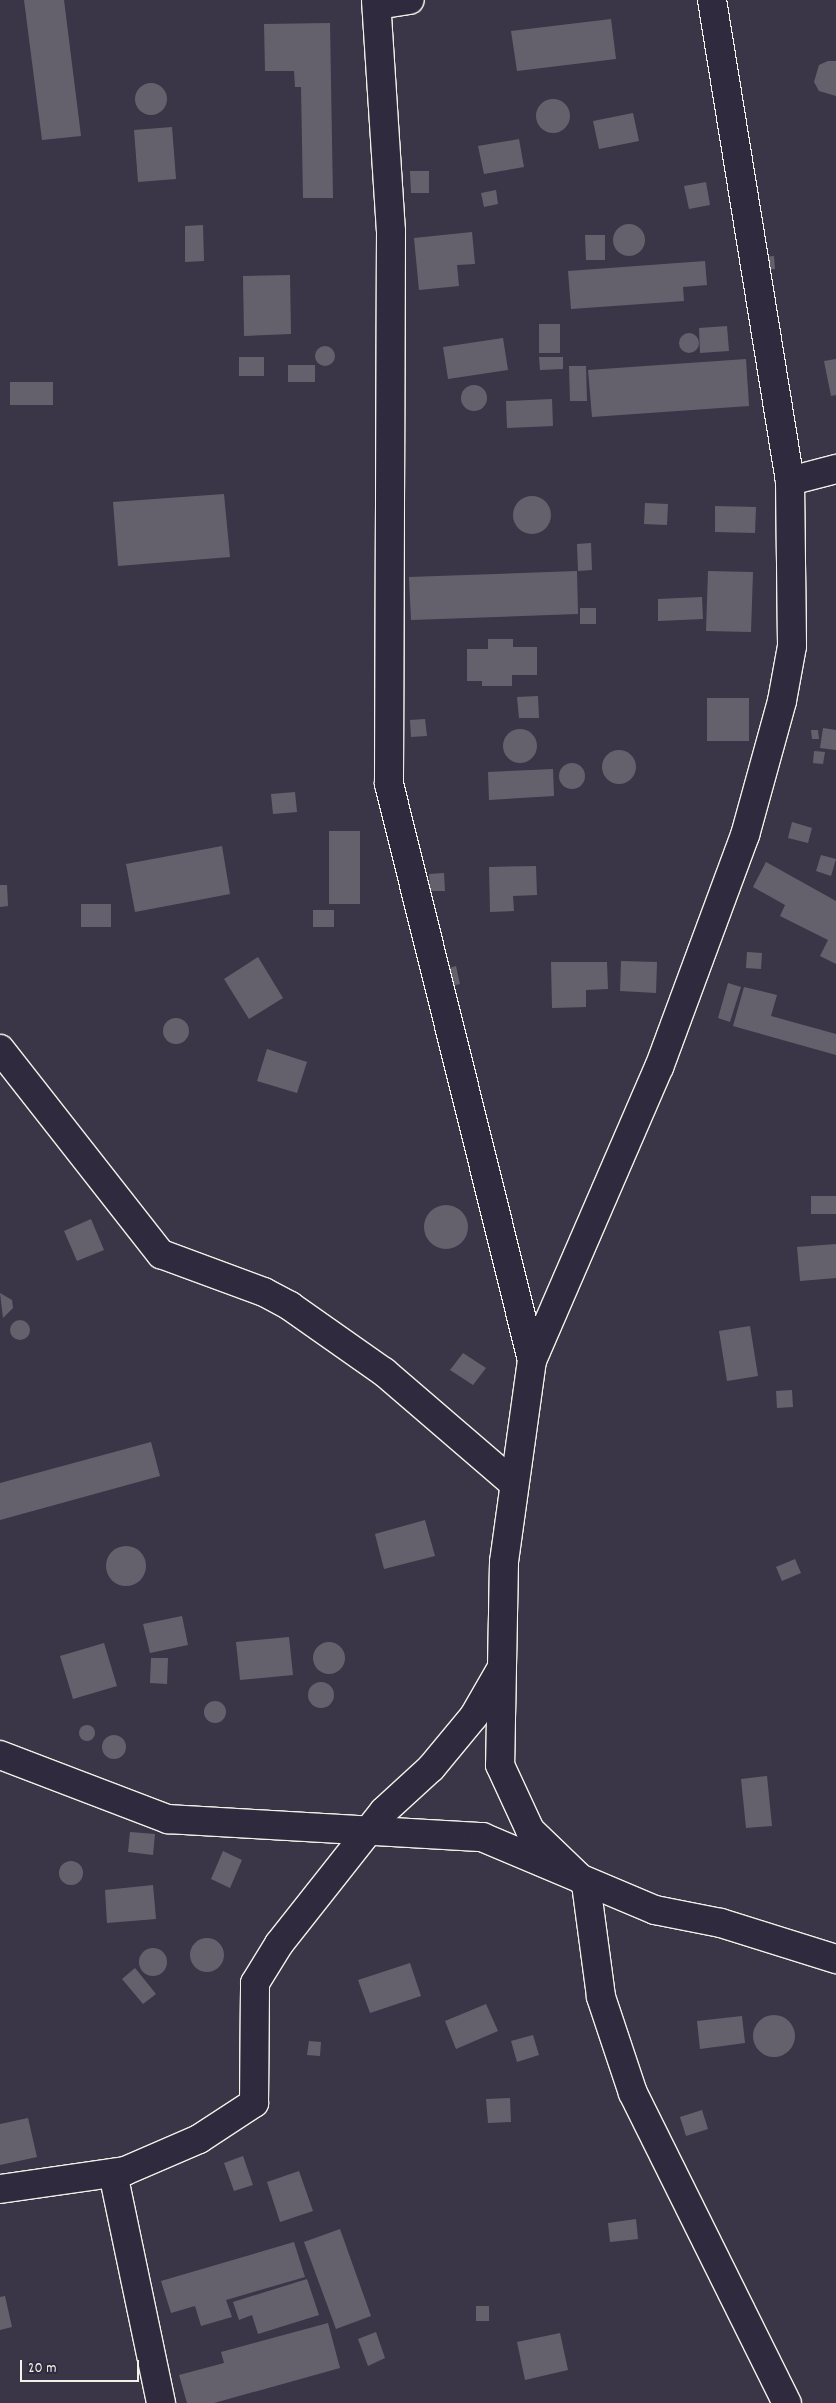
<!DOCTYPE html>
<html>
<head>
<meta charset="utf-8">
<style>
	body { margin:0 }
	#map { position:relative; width:836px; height:2403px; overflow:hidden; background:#3b3647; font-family:Dekko,sans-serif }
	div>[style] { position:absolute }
	.building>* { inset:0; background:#65616c }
	.round { border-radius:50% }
	.roads { filter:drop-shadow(1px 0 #f4f1e8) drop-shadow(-1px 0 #f4f1e8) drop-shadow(0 1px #f4f1e8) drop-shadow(0 -1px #f4f1e8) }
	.minor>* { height:28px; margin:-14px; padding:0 14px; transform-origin:14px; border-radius:14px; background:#2f2a3d }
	span { translate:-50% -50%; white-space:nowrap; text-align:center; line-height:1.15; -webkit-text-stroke:5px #2f2a3d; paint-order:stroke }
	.scale { position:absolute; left:20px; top:2360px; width:119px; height:22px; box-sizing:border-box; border:2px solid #f4f1e8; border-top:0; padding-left:6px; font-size:15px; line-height:18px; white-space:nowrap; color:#f4f1e8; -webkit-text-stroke:4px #2f2a3d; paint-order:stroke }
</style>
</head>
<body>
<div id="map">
	<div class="building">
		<i style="clip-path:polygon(24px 0,64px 0,81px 136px,42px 140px)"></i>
		<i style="clip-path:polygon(611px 19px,616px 59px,517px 71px,511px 31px)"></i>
		<i style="clip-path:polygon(330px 23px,333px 198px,303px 198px,301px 87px,295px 87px,294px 71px,265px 71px,264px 24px)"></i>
		<i style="clip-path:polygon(828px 61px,836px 61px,836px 96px,819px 91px,814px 82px,819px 65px)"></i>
		<i class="round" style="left:135px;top:83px;width:32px;height:32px"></i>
		<i class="round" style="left:536px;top:99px;width:34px;height:34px"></i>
		<i style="clip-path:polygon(633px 113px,639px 141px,599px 149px,593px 121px)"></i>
		<i style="clip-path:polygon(172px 127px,176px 179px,138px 182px,134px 130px)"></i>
		<i style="clip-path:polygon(519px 139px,524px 167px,484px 174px,478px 146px)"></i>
		<i style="clip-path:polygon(410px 171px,429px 171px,429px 193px,411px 193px)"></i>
		<i style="clip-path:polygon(706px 182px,710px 205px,689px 209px,684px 186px)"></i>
		<i style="clip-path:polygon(496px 190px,498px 204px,484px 207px,481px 193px)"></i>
		<i class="round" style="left:613px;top:224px;width:32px;height:32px"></i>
		<i style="clip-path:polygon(203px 225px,204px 261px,185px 262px,185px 226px)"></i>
		<i style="clip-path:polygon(472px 232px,475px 264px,457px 265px,459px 286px,419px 290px,414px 238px)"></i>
		<i style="clip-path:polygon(585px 235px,605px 235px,605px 260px,586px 260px)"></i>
		<i style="clip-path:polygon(774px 256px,775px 269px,762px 270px,761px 257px)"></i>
		<i style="clip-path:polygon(705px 261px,707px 285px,683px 287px,684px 301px,571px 309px,568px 271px)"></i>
		<i style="clip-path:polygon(290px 275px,291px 334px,244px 336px,243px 276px)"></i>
		<i style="clip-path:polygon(539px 324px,560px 324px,560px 353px,539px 353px)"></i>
		<i style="clip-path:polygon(727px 326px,729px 351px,700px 353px,699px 328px)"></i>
		<i class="round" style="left:679px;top:333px;width:20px;height:20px"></i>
		<i style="clip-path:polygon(503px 338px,508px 370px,448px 379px,443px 347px)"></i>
		<i class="round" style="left:315px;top:346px;width:20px;height:20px"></i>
		<i style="clip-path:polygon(239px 357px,264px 357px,264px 376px,239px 376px)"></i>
		<i style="clip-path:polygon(539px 357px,563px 357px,563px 369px,540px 370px)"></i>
		<i style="clip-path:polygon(746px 359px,749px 406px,592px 417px,588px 370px)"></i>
		<i style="clip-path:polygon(836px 359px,836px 395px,831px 396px,824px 361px)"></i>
		<i style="clip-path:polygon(288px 365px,315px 365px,315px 382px,288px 382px)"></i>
		<i style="clip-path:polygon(569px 366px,586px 366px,587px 401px,570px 401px)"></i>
		<i style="clip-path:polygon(10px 382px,53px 382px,53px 405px,10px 405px)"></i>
		<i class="round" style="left:461px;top:385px;width:26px;height:26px"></i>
		<i style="clip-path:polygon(552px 399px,553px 426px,507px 428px,506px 401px)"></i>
		<i style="clip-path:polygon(224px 494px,230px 557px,118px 566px,113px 502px)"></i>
		<i class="round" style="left:513px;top:496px;width:38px;height:38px"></i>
		<i style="clip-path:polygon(645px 503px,668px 504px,667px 525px,644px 524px)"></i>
		<i style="clip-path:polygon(715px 506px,756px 507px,755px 533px,715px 532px)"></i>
		<i style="clip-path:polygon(591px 543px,592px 570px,578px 571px,577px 544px)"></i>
		<i style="clip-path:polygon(577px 571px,578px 614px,411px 620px,409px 577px)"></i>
		<i style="clip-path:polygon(708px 571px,753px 572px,751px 632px,706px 631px)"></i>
		<i style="clip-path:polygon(702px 597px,703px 619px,658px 621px,658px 599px)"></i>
		<i style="clip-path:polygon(580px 608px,596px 608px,596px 624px,580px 624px)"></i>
		<i style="clip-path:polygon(488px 639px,513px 639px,513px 647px,537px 647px,537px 675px,512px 675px,512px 686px,482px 686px,482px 681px,467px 681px,467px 649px,488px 649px)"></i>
		<i style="clip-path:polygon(538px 696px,539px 718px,519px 718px,517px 697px)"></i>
		<i style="clip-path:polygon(707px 698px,749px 698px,749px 741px,707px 741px)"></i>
		<i style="clip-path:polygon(425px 719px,427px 736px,411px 737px,410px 720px)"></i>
		<i style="clip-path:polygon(823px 728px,836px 730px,836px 750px,820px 748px)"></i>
		<i class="round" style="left:503px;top:729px;width:34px;height:34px"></i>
		<i style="clip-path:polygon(811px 730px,818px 730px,819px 739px,812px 739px)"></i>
		<i class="round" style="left:602px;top:750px;width:34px;height:34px"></i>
		<i style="clip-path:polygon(814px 751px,825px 752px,823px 764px,813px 763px)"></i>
		<i class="round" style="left:559px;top:763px;width:26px;height:26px"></i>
		<i style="clip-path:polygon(553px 769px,554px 796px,489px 800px,488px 772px)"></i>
		<i style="clip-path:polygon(295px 792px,297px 812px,273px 814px,271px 794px)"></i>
		<i style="clip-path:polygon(792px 822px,812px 828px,808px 843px,788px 838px)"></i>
		<i style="clip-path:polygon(329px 831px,360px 831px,360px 904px,329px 904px)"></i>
		<i style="clip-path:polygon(222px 846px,230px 894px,135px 912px,126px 864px)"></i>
		<i style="clip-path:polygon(821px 855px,836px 859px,831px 876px,816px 871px)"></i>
		<i style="clip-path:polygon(766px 862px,836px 901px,836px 964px,820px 956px,828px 940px,780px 916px,785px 905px,753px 887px)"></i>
		<i style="clip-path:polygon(536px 866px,537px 895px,513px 896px,514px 911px,490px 912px,489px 867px)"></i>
		<i style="clip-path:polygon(444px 873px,445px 891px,430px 891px,429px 874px)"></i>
		<i style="clip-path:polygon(0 885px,7px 885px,8px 906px,0 907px)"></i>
		<i style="clip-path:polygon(81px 904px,111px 904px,111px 927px,81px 927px)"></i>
		<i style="clip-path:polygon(313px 910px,334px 910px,334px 927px,313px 927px)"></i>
		<i style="clip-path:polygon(747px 952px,762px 953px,761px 969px,746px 968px)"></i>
		<i style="clip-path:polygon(258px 957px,283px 998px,249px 1019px,224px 979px)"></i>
		<i style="clip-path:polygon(621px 961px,657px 962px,656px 993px,620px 991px)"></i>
		<i style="clip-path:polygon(551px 962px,607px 962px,608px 989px,586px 990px,586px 1007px,552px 1008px)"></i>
		<i style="clip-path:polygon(456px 966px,460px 984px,447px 987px,443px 970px)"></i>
		<i style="clip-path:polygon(728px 983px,741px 987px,730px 1022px,718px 1018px)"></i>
		<i style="clip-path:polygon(744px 987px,777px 995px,771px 1016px,836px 1034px,836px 1055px,733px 1026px)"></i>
		<i class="round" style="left:163px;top:1018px;width:26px;height:26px"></i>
		<i style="clip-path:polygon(267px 1049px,307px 1062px,297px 1093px,257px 1081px)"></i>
		<i style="clip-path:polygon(811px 1196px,836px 1196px,836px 1214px,811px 1214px)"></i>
		<i class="round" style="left:424px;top:1205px;width:44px;height:44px"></i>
		<i style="clip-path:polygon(91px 1219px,104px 1250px,77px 1261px,64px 1231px)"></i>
		<i style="clip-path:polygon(836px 1244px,836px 1278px,800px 1281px,797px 1247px)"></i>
		<i style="clip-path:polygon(0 1293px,12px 1300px,13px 1308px,3px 1318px)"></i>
		<i class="round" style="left:10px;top:1320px;width:20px;height:20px"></i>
		<i style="clip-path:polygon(750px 1326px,758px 1376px,727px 1381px,719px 1331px)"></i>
		<i style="clip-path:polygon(463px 1353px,486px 1368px,473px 1385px,450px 1370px)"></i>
		<i style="clip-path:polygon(792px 1390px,793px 1407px,777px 1408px,776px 1391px)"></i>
		<i style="clip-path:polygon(151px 1442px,160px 1476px,0 1520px,0 1483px)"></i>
		<i style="clip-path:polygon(425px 1520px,435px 1556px,384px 1569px,375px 1534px)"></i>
		<i class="round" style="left:106px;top:1546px;width:40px;height:40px"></i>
		<i style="clip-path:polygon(795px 1559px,801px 1573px,782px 1581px,776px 1567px)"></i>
		<i style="clip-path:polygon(182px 1616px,188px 1645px,150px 1653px,143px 1624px)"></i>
		<i style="clip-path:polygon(289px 1637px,293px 1675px,240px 1680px,236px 1642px)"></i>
		<i class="round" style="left:313px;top:1642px;width:32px;height:32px"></i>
		<i style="clip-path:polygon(104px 1643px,117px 1686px,73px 1699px,60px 1656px)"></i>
		<i style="clip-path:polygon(151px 1658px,168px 1658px,167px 1684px,150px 1683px)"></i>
		<i class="round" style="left:308px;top:1682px;width:26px;height:26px"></i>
		<i class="round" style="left:204px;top:1701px;width:22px;height:22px"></i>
		<i class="round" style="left:79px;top:1725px;width:16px;height:16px"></i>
		<i class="round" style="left:102px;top:1735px;width:24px;height:24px"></i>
		<i style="clip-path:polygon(767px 1776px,772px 1826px,746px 1828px,741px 1779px)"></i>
		<i style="clip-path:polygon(130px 1832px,155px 1834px,153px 1855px,128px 1852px)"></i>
		<i style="clip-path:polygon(223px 1851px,242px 1860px,230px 1888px,211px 1879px)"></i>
		<i class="round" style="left:59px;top:1861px;width:24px;height:24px"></i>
		<i style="clip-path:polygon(153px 1885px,156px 1919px,107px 1923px,105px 1890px)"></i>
		<i class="round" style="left:190px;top:1938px;width:34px;height:34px"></i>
		<i class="round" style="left:139px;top:1948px;width:28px;height:28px"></i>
		<i style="clip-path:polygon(410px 1963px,421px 1996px,370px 2013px,358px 1980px)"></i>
		<i style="clip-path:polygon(135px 1968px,156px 1994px,143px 2004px,122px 1979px)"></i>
		<i style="clip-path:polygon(486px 2004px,498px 2031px,456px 2049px,445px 2021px)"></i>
		<i class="round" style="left:753px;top:2015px;width:42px;height:42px"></i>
		<i style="clip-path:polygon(742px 2016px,745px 2043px,700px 2049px,697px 2021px)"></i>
		<i style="clip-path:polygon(533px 2035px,539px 2055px,517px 2062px,511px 2041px)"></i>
		<i style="clip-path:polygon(309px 2041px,321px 2042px,320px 2056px,307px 2055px)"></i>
		<i style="clip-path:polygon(510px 2098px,511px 2122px,488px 2123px,486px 2099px)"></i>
		<i style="clip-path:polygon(702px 2110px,708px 2129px,686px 2136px,680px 2117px)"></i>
		<i style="clip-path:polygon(28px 2118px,37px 2157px,0 2165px,0 2124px)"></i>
		<i style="clip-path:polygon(243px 2156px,253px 2185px,234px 2191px,224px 2163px)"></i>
		<i style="clip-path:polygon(299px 2171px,313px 2211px,280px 2222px,267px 2182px)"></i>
		<i style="clip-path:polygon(636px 2219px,638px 2239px,610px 2242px,608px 2223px)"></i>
		<i style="clip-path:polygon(340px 2229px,371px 2316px,336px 2329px,304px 2242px)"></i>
		<i style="clip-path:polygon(294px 2242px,305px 2277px,226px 2300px,232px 2317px,201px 2326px,195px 2306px,171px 2313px,161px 2281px)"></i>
		<i style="clip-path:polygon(307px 2279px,319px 2315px,258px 2334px,252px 2315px,239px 2320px,233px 2302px)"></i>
		<i style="clip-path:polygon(5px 2296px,12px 2327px,0 2330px,0 2297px)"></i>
		<i style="clip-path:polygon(476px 2306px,489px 2306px,489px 2321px,476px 2321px)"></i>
		<i style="clip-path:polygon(328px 2323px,340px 2368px,214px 2403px,187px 2403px,179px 2375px,224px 2363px,221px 2352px)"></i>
		<i style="clip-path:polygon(376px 2332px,385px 2358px,368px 2366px,358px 2339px)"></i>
		<i style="clip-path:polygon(560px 2333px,568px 2370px,525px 2380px,517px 2342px)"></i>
	</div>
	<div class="roads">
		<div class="minor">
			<i style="left:376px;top:0;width:231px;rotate:86.3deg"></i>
			<i style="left:391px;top:231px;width:553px;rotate:90.21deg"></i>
			<i style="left:389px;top:784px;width:593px;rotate:76.06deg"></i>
			<i style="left:712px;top:0;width:487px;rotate:80.8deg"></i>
			<i style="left:790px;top:481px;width:165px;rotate:89.3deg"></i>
			<i style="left:792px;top:646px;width:56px;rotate:100.3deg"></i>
			<i style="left:782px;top:701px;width:139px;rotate:105.4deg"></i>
			<i style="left:745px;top:835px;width:247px;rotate:110.3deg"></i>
			<i style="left:659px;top:1067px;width:319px;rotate:113.4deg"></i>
			<i style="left:532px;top:1360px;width:204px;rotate:97.9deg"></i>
			<i style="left:504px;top:1562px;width:203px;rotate:91.1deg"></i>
			<i style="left:500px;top:1765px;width:72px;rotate:65.2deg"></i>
			<i style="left:530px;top:1830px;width:78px;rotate:44deg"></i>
			<i style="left:586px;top:1884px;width:114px;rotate:82.4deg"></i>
			<i style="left:601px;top:1997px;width:101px;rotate:71.6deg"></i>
			<i style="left:633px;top:2093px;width:346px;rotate:63.6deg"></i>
			<i style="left:377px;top:5px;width:33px;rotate:-9deg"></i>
			<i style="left:790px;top:481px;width:48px;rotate:-14.6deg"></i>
			<i style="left:0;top:1049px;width:261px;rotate:51.9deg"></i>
			<i style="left:161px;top:1254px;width:110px;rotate:20.3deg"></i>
			<i style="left:264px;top:1292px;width:30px;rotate:28deg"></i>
			<i style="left:290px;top:1306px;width:115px;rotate:35.1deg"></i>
			<i style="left:384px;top:1372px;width:169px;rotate:40.7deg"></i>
			<i style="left:0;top:1755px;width:180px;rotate:20.9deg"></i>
			<i style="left:168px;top:1819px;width:315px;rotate:3.3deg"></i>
			<i style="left:482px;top:1837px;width:188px;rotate:22.9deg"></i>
			<i style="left:655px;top:1910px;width:67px;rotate:11.1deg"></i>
			<i style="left:721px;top:1923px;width:121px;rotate:17.4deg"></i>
			<i style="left:113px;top:2173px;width:235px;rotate:78.2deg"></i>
			<i style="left:0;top:2189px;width:126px;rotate:-8.2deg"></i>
			<i style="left:125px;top:2171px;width:81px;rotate:-23.4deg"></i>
			<i style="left:199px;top:2139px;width:66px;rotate:-33.2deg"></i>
			<i style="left:254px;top:2103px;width:120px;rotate:-89.5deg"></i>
			<i style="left:255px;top:1983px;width:46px;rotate:-58.4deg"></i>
			<i style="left:279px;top:1944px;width:169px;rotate:-51.7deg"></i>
			<i style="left:384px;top:1811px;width:64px;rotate:-42.5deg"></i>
			<i style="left:431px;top:1768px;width:67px;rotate:-50.4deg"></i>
			<i style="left:474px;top:1716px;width:54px;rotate:-60.1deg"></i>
		</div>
	</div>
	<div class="scale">20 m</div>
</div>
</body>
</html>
